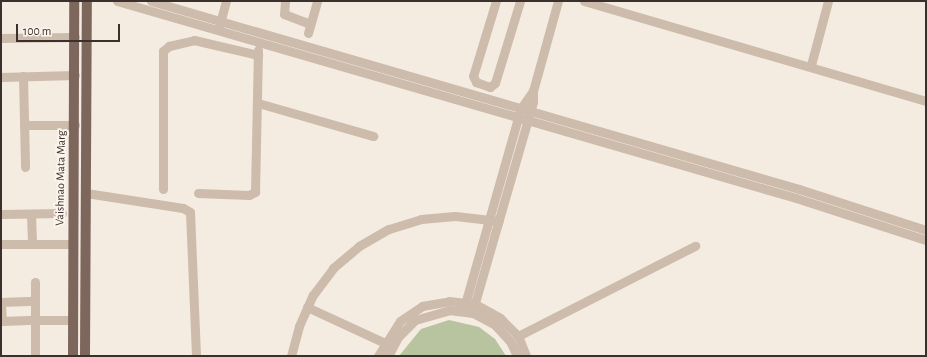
<!DOCTYPE html>
<html>
<head>
<meta charset="utf-8">
<style>
	body { margin:0 }
	#map { position:relative; width:927px; height:357px; overflow:hidden; background:#f4ebe1; font-family:"Alegreya Sans",sans-serif }
	div>[style] { position:absolute }
	.green>* { inset:0; background:#b8c4a0 }
	.minor>* { height:9px; margin:-4.5px; padding:0 4.5px; transform-origin:4.5px; border-radius:4.5px; background:#cdbbac }
	.major>* { height:10px; margin:-5px; padding:0 5px; transform-origin:5px; border-radius:5px; background:#7d675c }
	span { translate:-50% -50%; white-space:nowrap; text-align:center; line-height:1.15; -webkit-text-stroke:4px #fbf5ee; paint-order:stroke }
	.street-label { font-size:12px; color:#3b302b }
	.frame { position:absolute; inset:0; border:2px solid #3b302b; pointer-events:none }
	.scale { position:absolute; left:16px; top:24px; width:104px; height:18px; box-sizing:border-box; border:2px solid #3b302b; border-top:0; padding-left:5px; font-size:12px; line-height:14px; white-space:nowrap; color:#3b302b; -webkit-text-stroke:3px #fbf5ee; paint-order:stroke }
</style>
</head>
<body>
<div id="map">
	<div class="green">
		<i style="clip-path:polygon(449px 320px,479px 327px,495px 339px,506px 356px,399px 356px,421px 329px)"></i>
	</div>
	<div class="minor">
		<i style="left:117px;top:1px;width:707px;rotate:16.18deg"></i>
		<i style="left:796px;top:198px;width:137px;rotate:17.9deg"></i>
		<i style="left:151px;top:1px;width:675px;rotate:16.18deg"></i>
		<i style="left:799px;top:189px;width:133px;rotate:17.9deg"></i>
		<i style="left:285px;top:1px;width:13px;rotate:94deg"></i>
		<i style="left:284px;top:14px;width:28px;rotate:21deg"></i>
		<i style="left:496px;top:1px;width:78px;rotate:107deg"></i>
		<i style="left:473px;top:76px;width:7px;rotate:63deg"></i>
		<i style="left:476px;top:82px;width:15px;rotate:20deg"></i>
		<i style="left:490px;top:87px;width:6px;rotate:-39deg"></i>
		<i style="left:495px;top:83px;width:86px;rotate:-73deg"></i>
		<i style="left:584px;top:1px;width:356px;rotate:16.3deg"></i>
		<i style="left:219px;top:27px;width:27px;rotate:-75deg"></i>
		<i style="left:308px;top:33px;width:33px;rotate:-74deg"></i>
		<i style="left:1px;top:38px;width:74px;rotate:-0.8deg"></i>
		<i style="left:811px;top:65px;width:66px;rotate:-75.1deg"></i>
		<i style="left:23px;top:76px;width:91px;rotate:88.7deg"></i>
		<i style="left:1px;top:77px;width:74px;rotate:-1.5deg"></i>
		<i style="left:258px;top:103px;width:120px;rotate:16deg"></i>
		<i style="left:24px;top:125px;width:51px"></i>
		<i style="left:163px;top:189px;width:138px;rotate:-90deg"></i>
		<i style="left:163px;top:51px;width:8px;rotate:-40deg"></i>
		<i style="left:169px;top:46px;width:26px;rotate:-13deg"></i>
		<i style="left:194px;top:40px;width:66px;rotate:13.2deg"></i>
		<i style="left:86px;top:193px;width:98px;rotate:8.8deg"></i>
		<i style="left:183px;top:208px;width:8px;rotate:30deg"></i>
		<i style="left:190px;top:212px;width:144px;rotate:87.6deg"></i>
		<i style="left:198px;top:193px;width:51px;rotate:2.2deg"></i>
		<i style="left:249px;top:195px;width:7px;rotate:-27deg"></i>
		<i style="left:255px;top:192px;width:142px;rotate:-88.8deg"></i>
		<i style="left:1px;top:214px;width:61px;rotate:-0.9deg"></i>
		<i style="left:31px;top:214px;width:30px;rotate:88deg"></i>
		<i style="left:1px;top:244px;width:72px"></i>
		<i style="left:35px;top:282px;width:19px;rotate:90deg"></i>
		<i style="left:1px;top:302px;width:34px;rotate:-2deg"></i>
		<i style="left:35px;top:301px;width:19px;rotate:90deg"></i>
		<i style="left:35px;top:320px;width:38px"></i>
		<i style="left:1px;top:306px;width:15px;rotate:86deg"></i>
		<i style="left:2px;top:321px;width:33px;rotate:-2deg"></i>
		<i style="left:35px;top:320px;width:35px;rotate:90deg"></i>
		<i style="left:307px;top:307px;width:88px;rotate:24.8deg"></i>
		<i style="left:463px;top:311px;width:211px;rotate:-74.1deg"></i>
		<i style="left:521px;top:108px;width:21px;rotate:-55deg"></i>
		<i style="left:472px;top:313px;width:220px;rotate:-73.9deg"></i>
		<i style="left:533px;top:102px;width:11px;rotate:-90deg"></i>
		<i style="left:533px;top:91px;width:93px;rotate:-74.5deg"></i>
		<i style="left:518px;top:336px;width:199px;rotate:-27deg"></i>
		<i style="left:291px;top:356px;width:31px;rotate:-75deg"></i>
		<i style="left:299px;top:326px;width:34px;rotate:-66deg"></i>
		<i style="left:313px;top:295px;width:34px;rotate:-53deg"></i>
		<i style="left:333px;top:268px;width:34px;rotate:-40deg"></i>
		<i style="left:359px;top:246px;width:34px;rotate:-30deg"></i>
		<i style="left:389px;top:229px;width:34px;rotate:-17deg"></i>
		<i style="left:421px;top:219px;width:34px;rotate:-5deg"></i>
		<i style="left:455px;top:216px;width:44px;rotate:6.5deg"></i>
		<i style="left:378px;top:356px;width:41px;rotate:-57.8deg"></i>
		<i style="left:400px;top:321px;width:27px;rotate:-34deg"></i>
		<i style="left:422px;top:306px;width:27px;rotate:-10deg"></i>
		<i style="left:449px;top:301px;width:26px;rotate:7deg"></i>
		<i style="left:475px;top:304px;width:29px;rotate:29deg"></i>
		<i style="left:500px;top:318px;width:25px;rotate:45deg"></i>
		<i style="left:518px;top:336px;width:22px;rotate:68deg"></i>
		<i style="left:388px;top:356px;width:21px;rotate:-62deg"></i>
		<i style="left:398px;top:337px;width:24px;rotate:-45deg"></i>
		<i style="left:415px;top:320px;width:35px;rotate:-16deg"></i>
		<i style="left:449px;top:310px;width:24px;rotate:7deg"></i>
		<i style="left:473px;top:313px;width:24px;rotate:28deg"></i>
		<i style="left:494px;top:324px;width:23px;rotate:47deg"></i>
		<i style="left:510px;top:341px;width:17px;rotate:65deg"></i>
	</div>
	<div class="major">
		<i style="left:73px;top:356px;width:355px;rotate:-89.8deg"></i>
		<i style="left:85px;top:356px;width:355px;rotate:-89.7deg"></i>
	</div>
	<div class="street-label">
		<span style="left:61px;top:178px;rotate:-89deg">Vaishnao Mata Marg</span>
	</div>
	<div class="frame"></div>
	<div class="scale">100 m</div>
</div>
</body>
</html>
